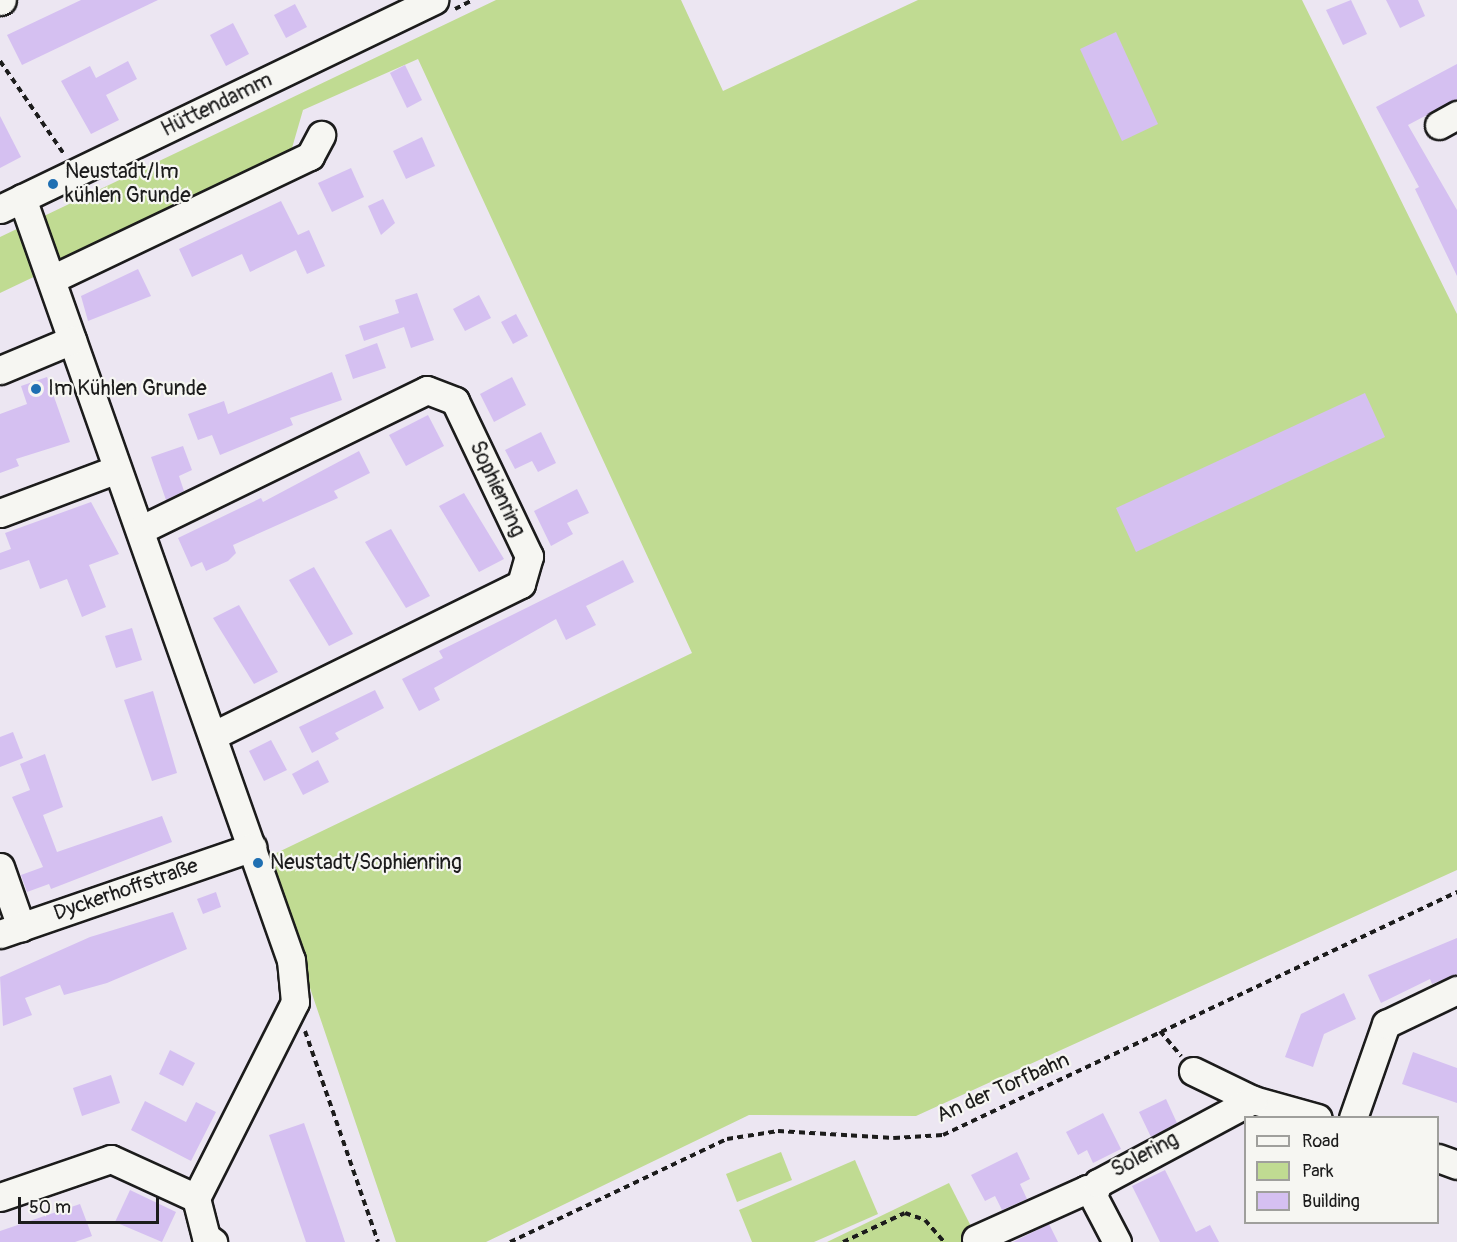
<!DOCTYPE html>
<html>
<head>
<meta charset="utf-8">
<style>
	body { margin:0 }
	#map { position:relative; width:1457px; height:1242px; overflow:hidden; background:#ece6f2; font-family:Pangolin,sans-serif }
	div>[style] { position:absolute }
	.green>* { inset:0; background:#c0db92 }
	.building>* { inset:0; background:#d5c0f1 }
	.path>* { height:4px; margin-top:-2px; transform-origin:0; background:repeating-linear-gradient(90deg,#1c1c1c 0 6px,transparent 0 10.5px) }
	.roads { filter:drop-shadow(2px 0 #1c1c1c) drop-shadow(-2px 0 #1c1c1c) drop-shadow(0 2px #1c1c1c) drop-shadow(0 -2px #1c1c1c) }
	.minor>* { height:27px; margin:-13.5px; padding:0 13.5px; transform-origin:13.5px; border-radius:13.5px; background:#f6f6f2 }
	.dots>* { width:16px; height:16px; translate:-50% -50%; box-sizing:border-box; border:3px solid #f6f6f2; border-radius:50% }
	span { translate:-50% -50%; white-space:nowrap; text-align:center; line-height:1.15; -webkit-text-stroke:4.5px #f6f6f2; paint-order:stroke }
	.street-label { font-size:21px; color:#1c1c1c }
	.poi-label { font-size:21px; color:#1c1c1c }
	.left { translate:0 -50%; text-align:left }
	.legend { position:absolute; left:1244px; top:1116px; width:195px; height:108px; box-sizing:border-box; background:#f6f6f2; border:2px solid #9f9f9c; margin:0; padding:8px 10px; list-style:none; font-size:18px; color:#1c1c1c }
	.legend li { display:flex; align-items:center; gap:12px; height:30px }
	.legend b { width:30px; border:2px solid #9f9f9c }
	.scale { position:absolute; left:18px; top:1197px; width:141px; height:27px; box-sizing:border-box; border:3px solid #1c1c1c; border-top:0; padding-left:8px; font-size:18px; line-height:21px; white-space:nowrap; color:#1c1c1c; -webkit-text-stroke:4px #f6f6f2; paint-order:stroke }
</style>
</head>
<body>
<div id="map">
	<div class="green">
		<i style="clip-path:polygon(496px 0,681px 0,723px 91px,918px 0,1302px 0,1457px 314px,1457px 870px,916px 1116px,749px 1115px,486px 1242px,396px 1242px,266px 858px,692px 653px,418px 59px,303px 110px,290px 155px,0 293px,0 237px)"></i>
		<i style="clip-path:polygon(781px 1152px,792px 1180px,737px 1202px,726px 1174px)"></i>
		<i style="clip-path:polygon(855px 1160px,878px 1214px,814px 1242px,752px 1242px,739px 1210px)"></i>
		<i style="clip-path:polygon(949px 1183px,979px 1242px,827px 1242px)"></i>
	</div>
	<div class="building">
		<i style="clip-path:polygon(81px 0,158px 0,22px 65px,7px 35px)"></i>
		<i style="clip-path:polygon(1351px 0,1367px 34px,1343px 45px,1326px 10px)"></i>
		<i style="clip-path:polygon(1386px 0,1418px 0,1425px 16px,1400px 28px)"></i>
		<i style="clip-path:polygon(295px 4px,307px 27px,286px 38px,274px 15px)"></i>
		<i style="clip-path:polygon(233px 23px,249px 54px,226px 66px,210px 35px)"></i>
		<i style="clip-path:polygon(1116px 32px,1158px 124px,1122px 141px,1080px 49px)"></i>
		<i style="clip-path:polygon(128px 61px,137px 79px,106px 95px,119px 120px,91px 134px,61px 81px,90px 66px,96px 78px)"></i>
		<i style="clip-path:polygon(1457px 64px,1457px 99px,1408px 125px,1457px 210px,1457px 276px,1415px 189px,1419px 187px,1376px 107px)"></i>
		<i style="clip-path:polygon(405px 65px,422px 100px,407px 108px,390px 73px)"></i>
		<i style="clip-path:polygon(0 116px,21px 157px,0 168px)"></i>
		<i style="clip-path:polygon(422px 137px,435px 166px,406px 179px,393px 151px)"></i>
		<i style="clip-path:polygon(351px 168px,364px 197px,332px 212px,318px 183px)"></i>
		<i style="clip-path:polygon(383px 199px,395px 223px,381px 235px,368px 206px)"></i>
		<i style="clip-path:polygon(281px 201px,298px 235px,309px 230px,325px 266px,307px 274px,296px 250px,250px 272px,242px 254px,192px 277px,179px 249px)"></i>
		<i style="clip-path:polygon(138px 269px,151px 296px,88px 321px,81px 296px)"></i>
		<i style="clip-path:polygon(417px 293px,434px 340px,411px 348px,404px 327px,364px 341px,359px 326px,399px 313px,395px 300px)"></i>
		<i style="clip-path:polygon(479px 295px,491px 318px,465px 331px,453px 309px)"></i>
		<i style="clip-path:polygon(516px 314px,528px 336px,513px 344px,501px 322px)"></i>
		<i style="clip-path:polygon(377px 343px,386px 368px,353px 379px,345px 355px)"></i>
		<i style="clip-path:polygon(332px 372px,342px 400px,290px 418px,293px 425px,220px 455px,212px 435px,198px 440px,188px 414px,224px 401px,228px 414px)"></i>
		<i style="clip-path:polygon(47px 377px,70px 442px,16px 459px,19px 466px,0 473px,0 414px,27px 404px,21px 386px)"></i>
		<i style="clip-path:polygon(512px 377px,526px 405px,494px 422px,480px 394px)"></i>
		<i style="clip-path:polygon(1365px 393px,1385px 437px,1136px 552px,1116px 508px)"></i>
		<i style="clip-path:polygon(428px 415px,444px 446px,406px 466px,389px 435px)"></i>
		<i style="clip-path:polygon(541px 432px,556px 463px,538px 472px,532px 461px,515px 469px,505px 450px)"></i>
		<i style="clip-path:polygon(183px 446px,192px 470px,179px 476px,184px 491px,166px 500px,151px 457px)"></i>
		<i style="clip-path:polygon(359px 451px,370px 473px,334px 491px,338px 498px,233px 545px,236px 553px,228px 561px,206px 571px,202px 562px,191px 567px,178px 538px,261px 498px,263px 502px)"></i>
		<i style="clip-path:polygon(577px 489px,589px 513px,567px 523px,573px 534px,551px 546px,534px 511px)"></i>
		<i style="clip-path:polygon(464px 493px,504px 559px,479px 572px,439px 506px)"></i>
		<i style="clip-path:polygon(91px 502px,119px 554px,89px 565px,106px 607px,82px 617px,67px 579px,40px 589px,29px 560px,0 570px,0 553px,11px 549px,5px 533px)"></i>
		<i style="clip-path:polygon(391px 529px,430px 596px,406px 608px,365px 542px)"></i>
		<i style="clip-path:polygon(623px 560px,634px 582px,586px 606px,596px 625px,566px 640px,556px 619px,434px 688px,440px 700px,419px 711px,402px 679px,443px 658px,439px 651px)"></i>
		<i style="clip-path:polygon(314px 567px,353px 634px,329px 646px,289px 580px)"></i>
		<i style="clip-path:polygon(239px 605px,278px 672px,254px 684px,213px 618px)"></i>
		<i style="clip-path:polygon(132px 628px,142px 660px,116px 668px,105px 636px)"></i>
		<i style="clip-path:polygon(375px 690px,384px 708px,335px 733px,339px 739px,312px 753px,299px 727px)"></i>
		<i style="clip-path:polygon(153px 691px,177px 773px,152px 781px,124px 700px)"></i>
		<i style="clip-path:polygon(13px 732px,23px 758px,0 767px,0 737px)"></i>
		<i style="clip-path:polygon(271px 740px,287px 770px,264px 781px,249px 751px)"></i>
		<i style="clip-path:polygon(45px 754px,63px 807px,43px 815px,57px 852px,162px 816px,172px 842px,51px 889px,49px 884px,27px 892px,21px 875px,43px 867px,12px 797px,30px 790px,20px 764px)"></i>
		<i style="clip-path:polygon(318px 760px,329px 782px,303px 795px,292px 774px)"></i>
		<i style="clip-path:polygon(216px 892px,221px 907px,203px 914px,197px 899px)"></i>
		<i style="clip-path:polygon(173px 912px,187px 949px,107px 983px,64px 995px,60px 985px,25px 998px,32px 1015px,3px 1026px,0 977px,90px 937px)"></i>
		<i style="clip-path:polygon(1457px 938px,1457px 974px,1432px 984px,1430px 979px,1381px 1003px,1368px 975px)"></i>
		<i style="clip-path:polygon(1344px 993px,1356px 1019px,1324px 1034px,1313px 1067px,1285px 1057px,1301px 1014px)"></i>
		<i style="clip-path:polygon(170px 1050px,195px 1063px,183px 1086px,159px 1074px)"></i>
		<i style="clip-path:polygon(1413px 1052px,1457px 1068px,1457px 1103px,1402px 1084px)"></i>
		<i style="clip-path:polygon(111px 1075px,120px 1103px,82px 1116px,73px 1088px)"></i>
		<i style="clip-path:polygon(1166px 1099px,1177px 1123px,1151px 1137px,1139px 1112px)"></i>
		<i style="clip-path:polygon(145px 1101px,186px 1122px,196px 1102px,216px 1112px,191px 1161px,131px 1130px)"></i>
		<i style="clip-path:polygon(1103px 1113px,1121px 1149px,1093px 1163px,1087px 1150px,1078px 1155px,1066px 1132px)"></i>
		<i style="clip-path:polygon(304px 1123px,337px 1218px,345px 1242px,306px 1242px,269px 1135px)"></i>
		<i style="clip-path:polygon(1017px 1152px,1030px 1179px,1020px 1184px,1027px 1199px,1002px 1210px,995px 1196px,985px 1201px,971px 1175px)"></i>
		<i style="clip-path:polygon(1165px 1170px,1196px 1232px,1210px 1225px,1219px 1242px,1160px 1242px,1132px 1186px)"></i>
		<i style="clip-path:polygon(130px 1190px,176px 1212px,162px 1242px,115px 1222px)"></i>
		<i style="clip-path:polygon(80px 1204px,92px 1236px,75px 1242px,0 1242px,0 1231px)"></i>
		<i style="clip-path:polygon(1049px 1224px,1058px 1242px,1013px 1242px)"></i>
	</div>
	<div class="path">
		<i style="left:455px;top:9px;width:20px;rotate:-27deg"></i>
		<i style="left:0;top:61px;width:113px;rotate:55.5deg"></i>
		<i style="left:305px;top:1031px;width:223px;rotate:70.9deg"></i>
		<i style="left:1160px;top:1031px;width:33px;rotate:50deg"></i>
		<i style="left:510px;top:1242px;width:240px;rotate:-25.4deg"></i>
		<i style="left:727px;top:1139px;width:52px;rotate:-8.9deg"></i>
		<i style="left:778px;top:1131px;width:116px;rotate:3.5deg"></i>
		<i style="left:894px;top:1138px;width:49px;rotate:-3.5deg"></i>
		<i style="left:943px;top:1135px;width:569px;rotate:-25.3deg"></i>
		<i style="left:843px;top:1242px;width:68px;rotate:-25.1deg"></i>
		<i style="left:905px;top:1213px;width:21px;rotate:19deg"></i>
		<i style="left:925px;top:1220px;width:29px;rotate:49deg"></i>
	</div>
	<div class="roads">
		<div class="minor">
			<i style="left:0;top:1px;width:2px;rotate:-27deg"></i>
			<i style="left:1439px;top:125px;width:21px;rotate:-29deg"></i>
			<i style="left:22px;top:198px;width:808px;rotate:70.56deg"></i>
			<i style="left:291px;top:960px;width:42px;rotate:84.6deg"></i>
			<i style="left:295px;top:1002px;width:220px;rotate:116.8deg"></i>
			<i style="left:196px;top:1198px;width:40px;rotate:75.6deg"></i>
			<i style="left:206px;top:1237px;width:9px;rotate:36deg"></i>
			<i style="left:0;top:209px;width:482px;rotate:-25.7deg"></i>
			<i style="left:52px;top:279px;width:286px;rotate:-25.5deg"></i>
			<i style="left:310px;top:156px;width:24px;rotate:-62deg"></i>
			<i style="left:0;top:370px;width:78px;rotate:-22.6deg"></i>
			<i style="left:0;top:513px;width:125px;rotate:-20.6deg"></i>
			<i style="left:140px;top:530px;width:319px;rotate:-26deg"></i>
			<i style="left:427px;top:390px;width:30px;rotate:21deg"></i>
			<i style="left:455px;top:401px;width:172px;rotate:64.5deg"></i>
			<i style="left:529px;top:556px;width:29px;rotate:106deg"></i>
			<i style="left:521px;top:584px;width:344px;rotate:153.8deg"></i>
			<i style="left:0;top:867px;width:64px;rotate:70.7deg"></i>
			<i style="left:0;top:934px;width:267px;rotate:-19deg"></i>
			<i style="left:1193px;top:1071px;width:67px;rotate:25.8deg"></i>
			<i style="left:1253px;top:1100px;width:67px;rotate:15.5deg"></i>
			<i style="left:1353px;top:1118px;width:100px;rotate:-70.7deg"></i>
			<i style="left:1386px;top:1024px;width:79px;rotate:-25.6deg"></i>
			<i style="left:1438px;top:1158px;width:20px;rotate:20deg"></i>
			<i style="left:0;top:1197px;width:117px;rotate:-18.9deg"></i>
			<i style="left:111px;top:1159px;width:94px;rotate:24.6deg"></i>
			<i style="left:976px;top:1239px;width:122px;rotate:-24.2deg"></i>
			<i style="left:1087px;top:1189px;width:8px;rotate:7deg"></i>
			<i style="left:1117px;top:1242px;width:52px;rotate:-117.6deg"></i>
			<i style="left:1093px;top:1196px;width:14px;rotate:-69deg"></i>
			<i style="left:1098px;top:1183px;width:176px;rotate:-28.2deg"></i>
		</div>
	</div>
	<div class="dots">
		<i style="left:53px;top:184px;background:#1f6fb2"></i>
		<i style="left:36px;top:389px;background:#1f6fb2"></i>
		<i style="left:258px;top:863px;background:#1f6fb2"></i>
	</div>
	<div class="street-label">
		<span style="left:217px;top:105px;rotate:-26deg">Hüttendamm</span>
		<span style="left:497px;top:489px;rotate:65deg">Sophienring</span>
		<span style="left:126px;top:890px;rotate:-19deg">Dyckerhoffstraße</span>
		<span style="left:1003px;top:1088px;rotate:-24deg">An der Torfbahn</span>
		<span style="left:1145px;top:1155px;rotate:-28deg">Solering</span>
	</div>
	<div class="poi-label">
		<span class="left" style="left:65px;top:184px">Neustadt/Im<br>kühlen Grunde</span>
		<span class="left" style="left:48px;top:389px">Im Kühlen Grunde</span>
		<span class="left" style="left:270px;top:863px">Neustadt/Sophienring</span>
	</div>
	<ul class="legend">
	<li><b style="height:8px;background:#f6f6f2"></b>Road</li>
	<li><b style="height:16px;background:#c0db92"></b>Park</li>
	<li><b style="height:16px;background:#d5c0f1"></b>Building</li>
	</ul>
	<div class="scale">50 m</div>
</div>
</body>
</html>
